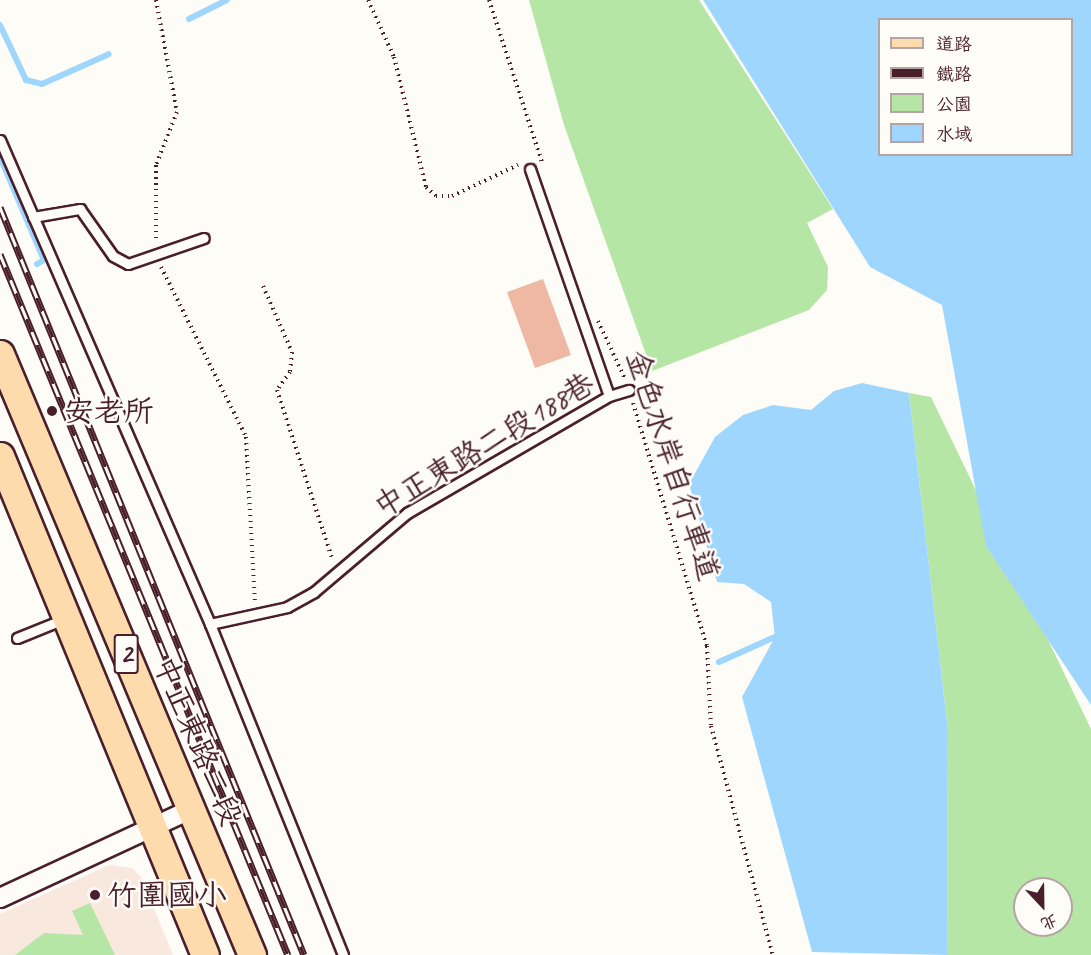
<!DOCTYPE html>
<html>
<head>
<meta charset="utf-8">
<style>
	body { margin:0 }
	#map { position:relative; width:1091px; height:955px; overflow:hidden; background:#fdfcf7; font-family:Caveat,"LXGW WenKai TC",sans-serif }
	div>[style] { position:absolute }
	.built>* { inset:0; background:#f9e8de }
	.green>* { inset:0; background:#b5e6a6 }
	.water>* { inset:0; background:#9fd6fe }
	.stream>* { height:6px; margin:-3px; padding:0 3px; transform-origin:3px; border-radius:3px; background:#9fd6fe }
	.building>* { inset:0; background:#efb8a3 }
	.path>* { height:4px; margin-top:-2px; transform-origin:0; background:repeating-linear-gradient(90deg,#4a1f2b 0 1.5px,transparent 0 6px) }
	.roads { filter:drop-shadow(2px 0 #4a1f2b) drop-shadow(-2px 0 #4a1f2b) drop-shadow(0 2px #4a1f2b) drop-shadow(0 -2px #4a1f2b) }
	.lane>* { height:9px; margin:-4.5px; padding:0 4.5px; transform-origin:4.5px; border-radius:4.5px; background:#fdfcf7 }
	.street>* { height:18px; margin:-9px; padding:0 9px; transform-origin:9px; border-radius:9px; background:#fdfcf7 }
	.primary>* { height:27px; margin:-13.5px; padding:0 13.5px; transform-origin:13.5px; border-radius:13.5px; background:#fedbac }
	.rail>* { height:7px; margin-top:-3.5px; transform-origin:0; background:repeating-linear-gradient(90deg,#fdfcf7 0 14px,#4a1f2b 0 28px); box-sizing:border-box; border-block:2px solid #4a1f2b }
	.dots>* { width:16px; height:16px; translate:-50% -50%; box-sizing:border-box; border:3px solid #fdfcf7; border-radius:50% }
	span { translate:-50% -50%; white-space:nowrap; text-align:center; line-height:1.15; -webkit-text-stroke:5px #fdfcf7; paint-order:stroke }
	.shield-label span { padding:2px 4px; background:#fdfcf7; border:2px solid; border-radius:4px; -webkit-text-stroke-width:0 }
	.shield-label { font-size:28px; color:#4a1f2b; font-weight:700 }
	.poi-label { font-size:30px; color:#4a1f2b }
	.left { translate:0 -50%; text-align:left }
	.street-label { font-size:30px; color:#4a1f2b }
	.legend { position:absolute; left:878px; top:18px; width:195px; height:138px; box-sizing:border-box; background:#fdfcf7; border:2px solid #b5a4a5; margin:0; padding:8px 10px; list-style:none; font-size:18px; color:#4a1f2b }
	.legend li { display:flex; align-items:center; gap:12px; height:30px }
	.legend b { width:30px; border:2px solid #b5a4a5 }
	.north { position:absolute; left:1013px; top:877px; width:60px; height:60px; box-sizing:border-box; background:#fdfcf7; border:2px solid #b5a4a5; border-radius:50%; rotate:158deg; font-size:16px; font-weight:700; line-height:24px; text-align:center; color:#4a1f2b }
	.north::after { content:''; display:block; margin:auto; width:21px; height:27px; background:#4a1f2b; clip-path:polygon(50% 0,100% 100%,50% 72%,0 100%) }
</style>
</head>
<body>
<div id="map">
	<div class="built">
		<i style="clip-path:polygon(109px 865px,132px 868px,141px 877px,173px 955px,0 955px,0 914px)"></i>
	</div>
	<div class="green">
		<i style="clip-path:polygon(529px 0,699px 0,833px 209px,807px 223px,828px 267px,827px 290px,809px 310px,652px 371px,564px 125px)"></i>
		<i style="clip-path:polygon(evenodd,909px 393px,931px 397px,1091px 729px,1091px 955px,947px 955px,948px 731px,909px 393px,1025px 889px,1061px 889px,1061px 925px,1025px 925px,1025px 889px)"></i>
		<i style="clip-path:polygon(90px 903px,115px 955px,15px 955px,44px 933px,83px 935px,72px 911px)"></i>
	</div>
	<div class="water">
		<i style="clip-path:polygon(evenodd,703px 0,1091px 0,1091px 705px,986px 546px,942px 305px,870px 267px,703px 0,880px 20px,1072px 20px,1072px 154px,880px 154px,880px 20px)"></i>
		<i style="clip-path:polygon(862px 383px,909px 393px,948px 731px,947px 955px,812px 952px,742px 697px,775px 637px,771px 602px,744px 584px,717px 582px,689px 484px,715px 437px,743px 415px,773px 405px,811px 410px,834px 391px)"></i>
	</div>
	<div class="stream">
		<i style="left:189px;top:19px;width:42px;rotate:-26.6deg"></i>
		<i style="left:0;top:25px;width:61px;rotate:64.7deg"></i>
		<i style="left:26px;top:80px;width:16px;rotate:14deg"></i>
		<i style="left:42px;top:84px;width:73px;rotate:-24.1deg"></i>
		<i style="left:0;top:157px;width:112px;rotate:66.9deg"></i>
		<i style="left:44px;top:260px;width:8px;rotate:150deg"></i>
		<i style="left:719px;top:662px;width:61px;rotate:-24.1deg"></i>
	</div>
	<div class="building">
		<i style="clip-path:polygon(543px 279px,571px 355px,535px 368px,507px 292px)"></i>
	</div>
	<div class="path">
		<i style="left:156px;top:0;width:114px;rotate:79.4deg"></i>
		<i style="left:177px;top:112px;width:57px;rotate:111.6deg"></i>
		<i style="left:156px;top:165px;width:74px;rotate:90deg"></i>
		<i style="left:368px;top:0;width:63px;rotate:65.5deg"></i>
		<i style="left:394px;top:57px;width:134px;rotate:76.2deg"></i>
		<i style="left:426px;top:187px;width:13px;rotate:42deg"></i>
		<i style="left:436px;top:196px;width:16px"></i>
		<i style="left:452px;top:196px;width:73px;rotate:-25.2deg"></i>
		<i style="left:489px;top:0;width:170px;rotate:71.9deg"></i>
		<i style="left:161px;top:267px;width:190px;rotate:63.4deg"></i>
		<i style="left:246px;top:437px;width:165px;rotate:86.9deg"></i>
		<i style="left:263px;top:286px;width:72px;rotate:66.3deg"></i>
		<i style="left:292px;top:352px;width:20px;rotate:96deg"></i>
		<i style="left:290px;top:372px;width:22px;rotate:126deg"></i>
		<i style="left:277px;top:390px;width:177px;rotate:71.9deg"></i>
		<i style="left:598px;top:321px;width:64px;rotate:65deg"></i>
		<i style="left:633px;top:403px;width:254px;rotate:73.1deg"></i>
		<i style="left:707px;top:646px;width:80px;rotate:87.1deg"></i>
		<i style="left:711px;top:726px;width:237px;rotate:74.9deg"></i>
	</div>
	<div class="roads">
		<div class="lane">
			<i style="left:0;top:140px;width:528px;rotate:66.54deg"></i>
			<i style="left:210px;top:624px;width:357px;rotate:68.1deg"></i>
			<i style="left:530px;top:169px;width:240px;rotate:70.8deg"></i>
			<i style="left:33px;top:217px;width:48px;rotate:-9.7deg"></i>
			<i style="left:80px;top:209px;width:57px;rotate:54.9deg"></i>
			<i style="left:113px;top:256px;width:17px;rotate:28deg"></i>
			<i style="left:128px;top:264px;width:80px;rotate:-18.9deg"></i>
			<i style="left:210px;top:624px;width:79px;rotate:-12.4deg"></i>
			<i style="left:287px;top:607px;width:31px;rotate:-29deg"></i>
			<i style="left:314px;top:592px;width:122px;rotate:-40.3deg"></i>
			<i style="left:407px;top:513px;width:233px;rotate:-30.1deg"></i>
			<i style="left:609px;top:396px;width:21px;rotate:-17deg"></i>
			<i style="left:17px;top:638px;width:51px;rotate:-22deg"></i>
		</div>
		<div class="street">
			<i style="left:0;top:898px;width:212px;rotate:-24.9deg"></i>
		</div>
		<div class="primary">
			<i style="left:0;top:354px;width:652px;rotate:67.25deg"></i>
			<i style="left:0;top:456px;width:539px;rotate:67.67deg"></i>
		</div>
	</div>
	<div class="rail">
		<i style="left:0;top:207px;width:807px;rotate:67.88deg"></i>
		<i style="left:0;top:254px;width:758px;rotate:67.67deg"></i>
	</div>
	<div class="dots">
		<i style="left:52px;top:411px;background:#4a1f2b"></i>
		<i style="left:95px;top:895px;background:#4a1f2b"></i>
	</div>
	<div class="shield-label">
		<span style="left:126px;top:654px">2</span>
	</div>
	<div class="poi-label">
		<span class="left" style="left:64px;top:411px">安老所</span>
		<span class="left" style="left:107px;top:895px">竹圍國小</span>
	</div>
	<div class="street-label">
		<span style="left:484px;top:445px;rotate:-31deg">中正東路二段188巷</span>
		<span style="left:673px;top:465px;rotate:72deg">金色水岸自行車道</span>
		<span style="left:198px;top:741px;rotate:67deg">中正東路二段</span>
	</div>
	<ul class="legend">
	<li><b style="height:8px;background:#fedbac"></b>道路</li>
	<li><b style="height:8px;background:#4a1f2b"></b>鐵路</li>
	<li><b style="height:16px;background:#b5e6a6"></b>公園</li>
	<li><b style="height:16px;background:#9fd6fe"></b>水域</li>
	</ul>
	<div class="north">北</div>
</div>
</body>
</html>
